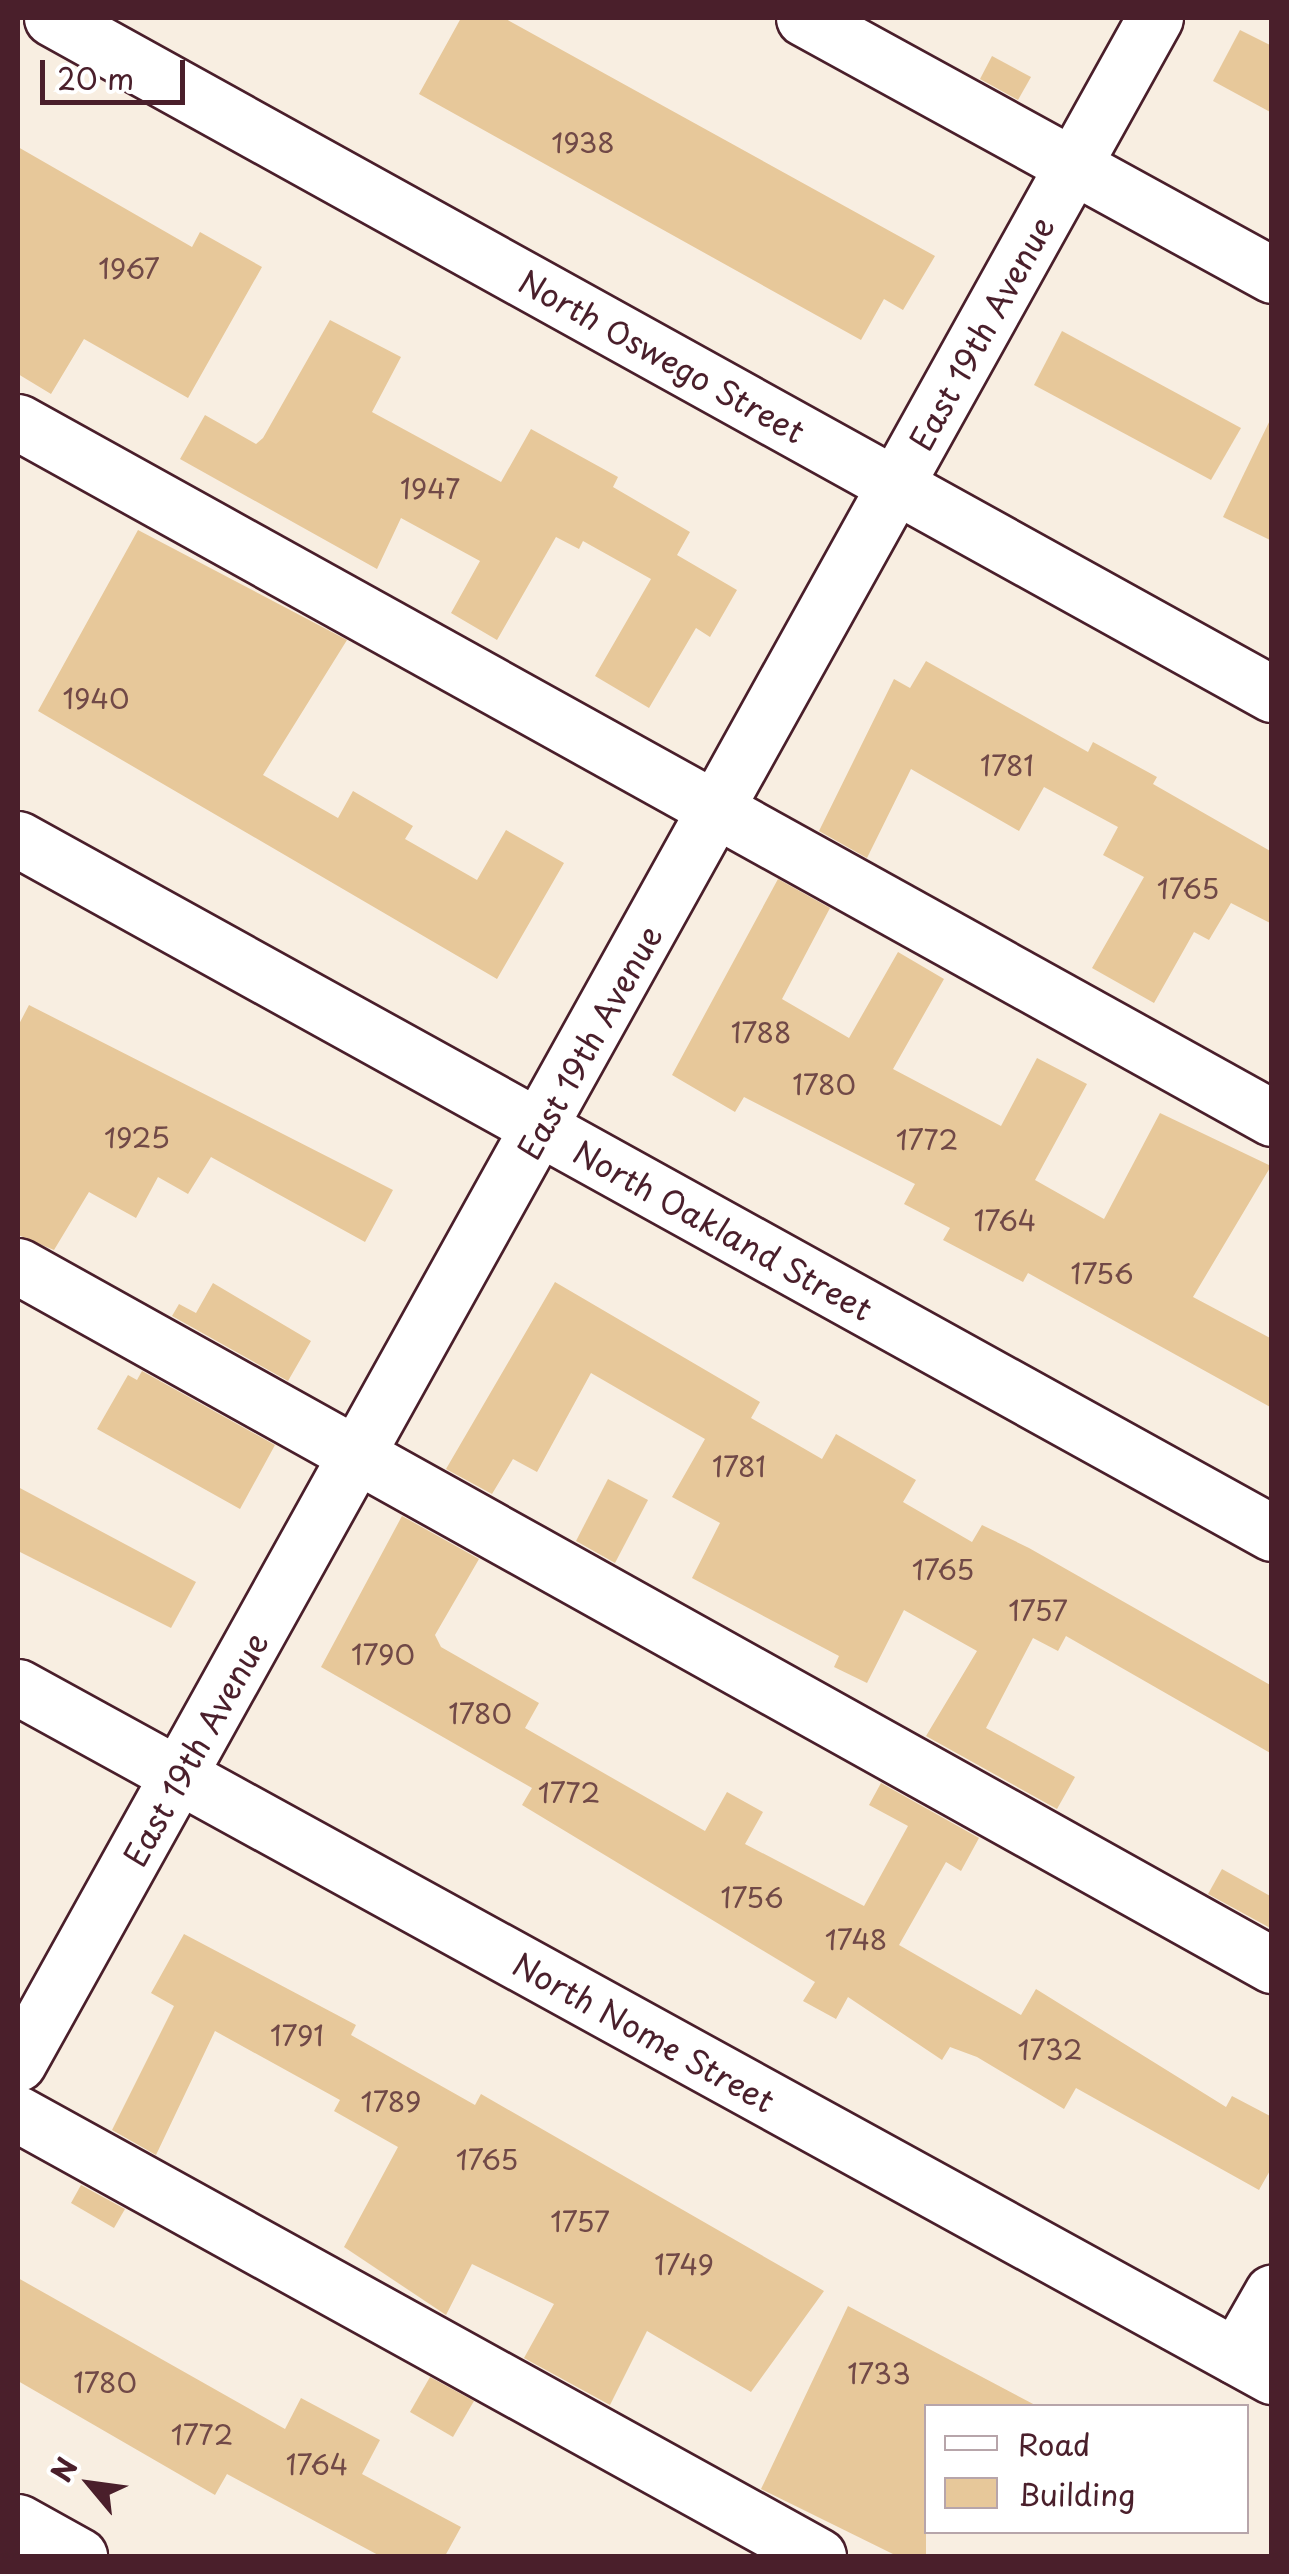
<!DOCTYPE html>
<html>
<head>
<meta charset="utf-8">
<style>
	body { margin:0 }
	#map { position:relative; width:1289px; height:2574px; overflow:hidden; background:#f8eee1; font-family:"Playpen Sans",sans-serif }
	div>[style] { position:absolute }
	.building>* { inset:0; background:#e7c89a }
	.roads { filter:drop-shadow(2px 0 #4a1f2b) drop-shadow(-2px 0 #4a1f2b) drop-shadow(0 2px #4a1f2b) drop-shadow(0 -2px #4a1f2b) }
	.minor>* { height:55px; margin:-27.5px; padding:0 27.5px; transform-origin:27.5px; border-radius:27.5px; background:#fff }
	span { translate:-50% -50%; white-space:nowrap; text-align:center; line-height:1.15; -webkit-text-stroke:10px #fff; paint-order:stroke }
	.number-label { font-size:28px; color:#714947 }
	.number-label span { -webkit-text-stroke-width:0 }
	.street-label { font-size:32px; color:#4a1f2b }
	.frame { position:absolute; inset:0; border:20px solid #4a1f2b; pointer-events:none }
	.legend { position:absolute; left:924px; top:2404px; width:325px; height:130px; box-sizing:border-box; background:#fff; border:2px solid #b7a5aa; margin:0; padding:12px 18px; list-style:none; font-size:30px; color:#4a1f2b }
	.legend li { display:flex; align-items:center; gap:20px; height:50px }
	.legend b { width:50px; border:2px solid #b7a5aa }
	.north { position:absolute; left:40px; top:2434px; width:100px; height:100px; -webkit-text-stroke:8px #fff; paint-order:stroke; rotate:299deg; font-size:28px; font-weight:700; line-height:40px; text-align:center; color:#4a1f2b }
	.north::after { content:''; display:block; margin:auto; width:35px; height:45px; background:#4a1f2b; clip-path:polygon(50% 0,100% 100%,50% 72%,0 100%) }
	.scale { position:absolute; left:40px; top:60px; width:145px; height:45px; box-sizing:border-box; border:5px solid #4a1f2b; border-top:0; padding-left:12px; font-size:30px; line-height:35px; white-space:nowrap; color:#4a1f2b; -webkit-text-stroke:8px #fff; paint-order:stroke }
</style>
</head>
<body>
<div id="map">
	<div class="building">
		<i style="clip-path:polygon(461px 18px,504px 18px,935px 256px,903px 310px,884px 299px,861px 340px,419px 94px)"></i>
		<i style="clip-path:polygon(1240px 30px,1272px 46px,1272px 113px,1213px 81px)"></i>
		<i style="clip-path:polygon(992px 56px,1031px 77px,1018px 100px,980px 79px)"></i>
		<i style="clip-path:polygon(18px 147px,192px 247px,200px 232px,262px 267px,188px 398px,84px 339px,51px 394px,18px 374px)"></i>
		<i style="clip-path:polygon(330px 320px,401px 357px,372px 412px,501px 482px,531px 429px,618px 477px,613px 487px,690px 532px,677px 555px,737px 590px,710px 637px,696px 628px,649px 708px,595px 676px,651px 579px,583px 541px,579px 549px,556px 537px,497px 640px,451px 613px,480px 561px,401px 518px,377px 569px,180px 459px,205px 415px,256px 444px,263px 438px)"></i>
		<i style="clip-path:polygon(1062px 331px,1241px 428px,1211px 480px,1034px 385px)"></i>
		<i style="clip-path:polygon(1272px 416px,1272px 541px,1223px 517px)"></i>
		<i style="clip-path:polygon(138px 530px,347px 640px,263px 775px,338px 818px,353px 791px,413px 826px,405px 839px,477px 880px,506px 830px,564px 863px,497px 979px,38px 711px)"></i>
		<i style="clip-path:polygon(926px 661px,1088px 752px,1093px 742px,1157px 777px,1153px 784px,1272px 852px,1272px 924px,1231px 903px,1209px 940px,1194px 932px,1154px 1003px,1092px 968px,1144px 877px,1103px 855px,1118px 827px,1044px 787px,1019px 831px,911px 769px,867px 858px,819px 831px,894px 679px,910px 688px)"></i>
		<i style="clip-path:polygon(778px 879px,830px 908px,782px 999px,849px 1038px,898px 952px,944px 979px,893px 1069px,1001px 1126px,1037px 1058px,1087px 1084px,1035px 1180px,1104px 1219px,1160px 1113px,1271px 1166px,1193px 1297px,1272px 1339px,1272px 1408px,1028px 1273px,1023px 1282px,943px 1240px,950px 1228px,904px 1204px,915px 1184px,744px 1097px,735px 1112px,672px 1075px)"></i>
		<i style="clip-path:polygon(29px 1005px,393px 1190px,365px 1242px,211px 1157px,188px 1194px,158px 1177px,136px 1218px,89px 1192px,54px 1250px,18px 1235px,18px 1026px)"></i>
		<i style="clip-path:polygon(555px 1282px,760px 1402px,751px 1418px,822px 1459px,836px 1434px,916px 1480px,903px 1502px,972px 1542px,982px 1525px,1029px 1548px,1272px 1686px,1272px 1754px,1066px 1636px,1058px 1651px,1033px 1638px,986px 1728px,1075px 1777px,1057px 1809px,926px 1736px,977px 1651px,904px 1610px,867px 1683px,834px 1667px,839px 1656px,692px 1578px,720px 1523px,672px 1497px,705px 1439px,591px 1373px,537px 1472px,513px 1459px,492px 1494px,446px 1469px)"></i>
		<i style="clip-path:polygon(213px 1283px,311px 1341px,288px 1381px,172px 1316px,179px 1304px,196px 1313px)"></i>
		<i style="clip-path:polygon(142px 1371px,275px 1445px,240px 1509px,97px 1429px,128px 1375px,137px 1380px)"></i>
		<i style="clip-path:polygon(608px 1479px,648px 1500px,615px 1563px,576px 1541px)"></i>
		<i style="clip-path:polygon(18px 1487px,196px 1582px,171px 1628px,18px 1551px)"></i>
		<i style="clip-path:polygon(402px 1516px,479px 1559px,435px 1635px,441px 1647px,539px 1703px,525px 1728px,705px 1831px,727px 1792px,763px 1812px,745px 1844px,864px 1906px,908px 1826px,869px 1805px,881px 1783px,979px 1838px,961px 1871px,946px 1862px,899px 1945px,1021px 2015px,1036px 1989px,1226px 2107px,1232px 2096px,1272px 2117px,1272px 2167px,1259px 2190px,1076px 2088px,1064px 2109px,977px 2057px,950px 2047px,942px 2060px,848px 1997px,836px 2019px,803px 2001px,815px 1982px,522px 1805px,532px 1788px,321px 1667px)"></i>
		<i style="clip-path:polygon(1222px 1869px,1272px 1897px,1272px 1929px,1208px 1894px)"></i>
		<i style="clip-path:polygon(184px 1934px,356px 2025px,351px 2035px,475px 2105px,481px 2094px,824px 2291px,751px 2392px,647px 2331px,610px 2405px,524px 2358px,554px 2304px,472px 2264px,446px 2315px,344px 2247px,398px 2147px,334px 2111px,340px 2100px,215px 2031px,156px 2155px,112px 2130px,174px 2006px,151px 1993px)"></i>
		<i style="clip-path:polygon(81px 2185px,125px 2209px,114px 2228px,71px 2203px)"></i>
		<i style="clip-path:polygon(18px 2278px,285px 2429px,301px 2398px,380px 2440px,362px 2474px,461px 2527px,445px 2556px,380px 2556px,227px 2474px,215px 2495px,18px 2381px)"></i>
		<i style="clip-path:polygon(848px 2306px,1037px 2406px,926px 2406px,926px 2556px,897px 2556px,761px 2489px)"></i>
		<i style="clip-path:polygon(430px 2377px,474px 2401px,453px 2437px,410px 2412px)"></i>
	</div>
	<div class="roads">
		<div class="minor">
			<i style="left:52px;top:18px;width:1395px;rotate:28.99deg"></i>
			<i style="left:804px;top:18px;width:534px;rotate:28.77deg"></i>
			<i style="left:18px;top:422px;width:1434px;rotate:29.03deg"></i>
			<i style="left:18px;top:839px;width:1433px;rotate:28.96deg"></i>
			<i style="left:18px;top:1266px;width:1436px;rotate:29.14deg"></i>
			<i style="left:18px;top:1687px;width:1431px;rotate:28.79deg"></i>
			<i style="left:18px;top:2063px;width:2340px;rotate:-60.93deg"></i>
			<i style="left:18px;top:2114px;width:914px;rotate:28.92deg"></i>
			<i style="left:1236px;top:2356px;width:73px;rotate:-60.3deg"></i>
			<i style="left:18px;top:2522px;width:70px;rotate:29.1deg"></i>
		</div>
	</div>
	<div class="number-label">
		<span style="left:583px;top:142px">1938</span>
		<span style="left:129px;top:268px">1967</span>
		<span style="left:430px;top:488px">1947</span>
		<span style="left:96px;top:698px">1940</span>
		<span style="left:1007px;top:765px">1781</span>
		<span style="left:1188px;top:888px">1765</span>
		<span style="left:761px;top:1032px">1788</span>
		<span style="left:824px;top:1084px">1780</span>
		<span style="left:137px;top:1137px">1925</span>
		<span style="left:927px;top:1139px">1772</span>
		<span style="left:1005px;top:1220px">1764</span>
		<span style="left:1102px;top:1273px">1756</span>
		<span style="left:739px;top:1466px">1781</span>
		<span style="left:943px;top:1569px">1765</span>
		<span style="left:1038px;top:1610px">1757</span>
		<span style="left:383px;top:1654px">1790</span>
		<span style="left:480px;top:1713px">1780</span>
		<span style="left:569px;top:1792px">1772</span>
		<span style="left:752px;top:1897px">1756</span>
		<span style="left:856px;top:1939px">1748</span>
		<span style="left:297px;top:2035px">1791</span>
		<span style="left:1050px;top:2049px">1732</span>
		<span style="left:391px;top:2101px">1789</span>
		<span style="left:487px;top:2159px">1765</span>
		<span style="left:580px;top:2221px">1757</span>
		<span style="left:684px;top:2264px">1749</span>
		<span style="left:879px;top:2373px">1733</span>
		<span style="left:105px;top:2382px">1780</span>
		<span style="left:202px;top:2434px">1772</span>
		<span style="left:317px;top:2464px">1764</span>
	</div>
	<div class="street-label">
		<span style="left:981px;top:333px;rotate:-61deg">East 19th Avenue</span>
		<span style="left:662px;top:356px;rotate:29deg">North Oswego Street</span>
		<span style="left:589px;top:1042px;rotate:-61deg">East 19th Avenue</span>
		<span style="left:723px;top:1230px;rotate:29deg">North Oakland Street</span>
		<span style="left:195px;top:1749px;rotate:-61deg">East 19th Avenue</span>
		<span style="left:644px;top:2032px;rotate:29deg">North Nome Street</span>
	</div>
	<div class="frame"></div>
	<ul class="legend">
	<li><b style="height:12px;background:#fff"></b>Road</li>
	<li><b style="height:28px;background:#e7c89a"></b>Building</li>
	</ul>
	<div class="north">N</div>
	<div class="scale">20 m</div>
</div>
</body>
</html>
